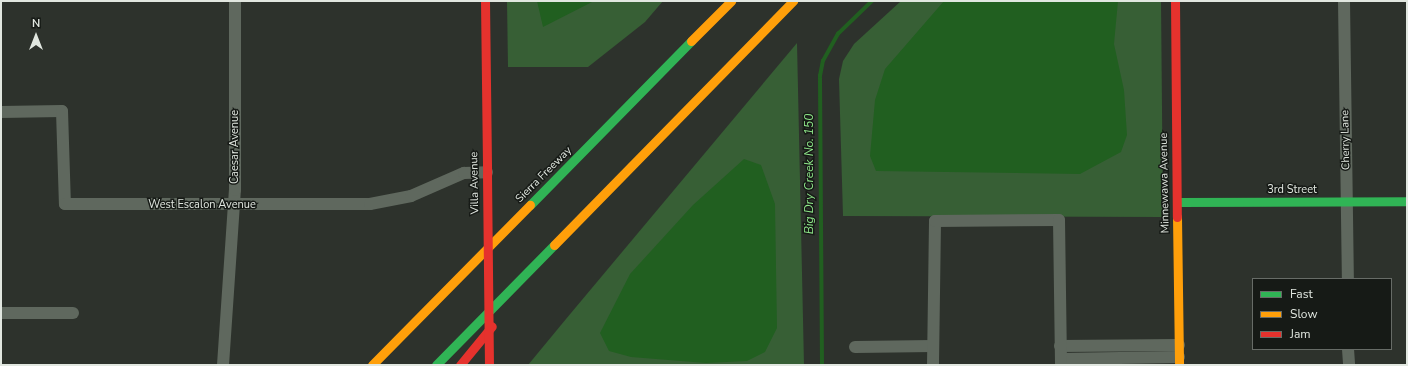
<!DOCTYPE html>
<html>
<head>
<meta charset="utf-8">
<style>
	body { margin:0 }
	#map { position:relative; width:1408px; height:366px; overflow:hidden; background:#2d322c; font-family:"Nunito Sans",sans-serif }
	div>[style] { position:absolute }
	.green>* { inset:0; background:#375f35 }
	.water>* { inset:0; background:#215f20 }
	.stream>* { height:3.5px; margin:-1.75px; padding:0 1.75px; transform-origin:1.75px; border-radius:1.75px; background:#215f20 }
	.street>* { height:12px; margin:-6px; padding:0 6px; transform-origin:6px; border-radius:6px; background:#5f685e }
	.fast>* { height:9px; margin:-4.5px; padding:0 4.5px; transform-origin:4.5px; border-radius:4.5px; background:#30b455 }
	.slow>* { height:9px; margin:-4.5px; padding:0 4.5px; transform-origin:4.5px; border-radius:4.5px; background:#ff9f0a }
	.jam>* { height:9px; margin:-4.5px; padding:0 4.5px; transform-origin:4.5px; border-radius:4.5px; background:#e5322d }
	.jam-bridge>* { height:9px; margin:-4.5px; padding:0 4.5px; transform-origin:4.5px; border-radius:4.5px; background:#e5322d }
	span { translate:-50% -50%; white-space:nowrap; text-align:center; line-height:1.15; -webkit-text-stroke:3px #161a16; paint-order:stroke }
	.street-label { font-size:11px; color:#e1e7e0 }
	.water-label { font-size:12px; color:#8fe78a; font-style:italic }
	.frame { position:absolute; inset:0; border:2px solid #e1e7e0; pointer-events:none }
	.legend { position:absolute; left:1252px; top:278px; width:140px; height:72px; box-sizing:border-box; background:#161a16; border:1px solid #676c67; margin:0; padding:5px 7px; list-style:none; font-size:12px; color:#e1e7e0 }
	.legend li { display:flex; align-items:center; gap:8px; height:20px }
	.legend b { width:20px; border:1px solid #676c67 }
	.north { position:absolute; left:16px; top:16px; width:40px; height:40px; -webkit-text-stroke:3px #161a16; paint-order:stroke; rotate:0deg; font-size:11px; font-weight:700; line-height:16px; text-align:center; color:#e1e7e0 }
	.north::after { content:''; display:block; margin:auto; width:14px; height:18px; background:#e1e7e0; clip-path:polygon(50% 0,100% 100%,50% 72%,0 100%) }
</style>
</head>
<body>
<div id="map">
	<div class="green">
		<i style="clip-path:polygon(507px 1px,663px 1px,645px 22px,588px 67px,508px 67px)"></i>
		<i style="clip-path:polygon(901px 1px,1161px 1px,1163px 217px,843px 216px,839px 79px,843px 61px,854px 44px)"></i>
		<i style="clip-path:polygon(797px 43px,804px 365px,528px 365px,566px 319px)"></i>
	</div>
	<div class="water">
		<i style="clip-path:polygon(537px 1px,594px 1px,543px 27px)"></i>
		<i style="clip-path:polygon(944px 1px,1118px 1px,1114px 44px,1124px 90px,1127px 135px,1121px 152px,1080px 174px,876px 171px,870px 156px,875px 100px,885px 69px)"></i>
		<i style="clip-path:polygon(744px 159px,761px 165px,775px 204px,777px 328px,765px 352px,747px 361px,706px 363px,631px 357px,609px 351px,600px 333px,630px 274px,693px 205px)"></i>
	</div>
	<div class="stream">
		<i style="left:822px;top:365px;width:289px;rotate:-90.4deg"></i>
		<i style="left:820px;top:76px;width:15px;rotate:-79deg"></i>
		<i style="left:823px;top:61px;width:31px;rotate:-61deg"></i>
		<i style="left:838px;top:34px;width:47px;rotate:-44.1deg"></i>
	</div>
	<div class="street">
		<i style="left:1344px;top:1px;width:278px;rotate:89.2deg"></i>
		<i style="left:1px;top:112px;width:61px;rotate:-0.9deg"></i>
		<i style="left:62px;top:111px;width:93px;rotate:88.2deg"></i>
		<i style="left:65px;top:204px;width:305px"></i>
		<i style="left:370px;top:204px;width:42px;rotate:-11deg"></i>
		<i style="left:411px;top:196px;width:58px;rotate:-23.5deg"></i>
		<i style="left:464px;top:173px;width:23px;rotate:-2deg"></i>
		<i style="left:1px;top:313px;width:72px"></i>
		<i style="left:1060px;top:346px;width:119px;rotate:-0.5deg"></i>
		<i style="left:855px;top:347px;width:78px;rotate:-0.7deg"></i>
		<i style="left:1348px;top:349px;width:16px;rotate:86deg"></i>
		<i style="left:1061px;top:359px;width:118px;rotate:-1deg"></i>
		<i style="left:223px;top:365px;width:175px;rotate:-86.1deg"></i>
		<i style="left:235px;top:190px;width:189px;rotate:-90deg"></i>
		<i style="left:933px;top:365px;width:144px;rotate:-89.2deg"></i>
		<i style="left:935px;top:221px;width:124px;rotate:-0.5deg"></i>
		<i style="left:1059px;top:220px;width:145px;rotate:89.2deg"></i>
	</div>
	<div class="fast">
		<i style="left:1177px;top:202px;width:230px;rotate:-0.2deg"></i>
		<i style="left:530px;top:205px;width:230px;rotate:-45.5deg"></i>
		<i style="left:436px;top:365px;width:168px;rotate:-45.5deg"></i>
	</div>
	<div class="slow">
		<i style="left:691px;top:41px;width:57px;rotate:-45deg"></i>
		<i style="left:1177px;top:217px;width:148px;rotate:89.2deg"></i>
		<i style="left:554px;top:245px;width:342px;rotate:-45.6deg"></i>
		<i style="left:372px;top:365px;width:225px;rotate:-45.4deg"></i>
	</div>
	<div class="jam">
		<i style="left:485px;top:1px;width:174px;rotate:89.3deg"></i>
		<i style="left:1175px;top:1px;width:216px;rotate:89.5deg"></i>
		<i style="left:460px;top:365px;width:50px;rotate:-50.6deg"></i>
	</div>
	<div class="jam-bridge">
		<i style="left:487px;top:175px;width:190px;rotate:89.4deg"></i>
	</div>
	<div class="street-label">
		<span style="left:1346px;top:140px;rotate:-91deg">Cherry Lane</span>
		<span style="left:235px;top:147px;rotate:-90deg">Caesar Avenue</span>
		<span style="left:544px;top:175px;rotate:-45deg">Sierra Freeway</span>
		<span style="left:475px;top:183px;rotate:-91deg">Villa Avenue</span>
		<span style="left:1165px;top:183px;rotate:-91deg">Minnewawa Avenue</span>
		<span style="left:1292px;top:190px">3rd Street</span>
		<span style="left:202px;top:205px">West Escalon Avenue</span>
	</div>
	<div class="water-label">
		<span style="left:810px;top:174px;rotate:-90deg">Big Dry Creek No. 150</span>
	</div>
	<div class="frame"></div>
	<ul class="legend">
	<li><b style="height:5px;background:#30b455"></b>Fast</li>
	<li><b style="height:5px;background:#ff9f0a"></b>Slow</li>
	<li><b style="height:5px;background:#e5322d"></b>Jam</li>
	</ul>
	<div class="north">N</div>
</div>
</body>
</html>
